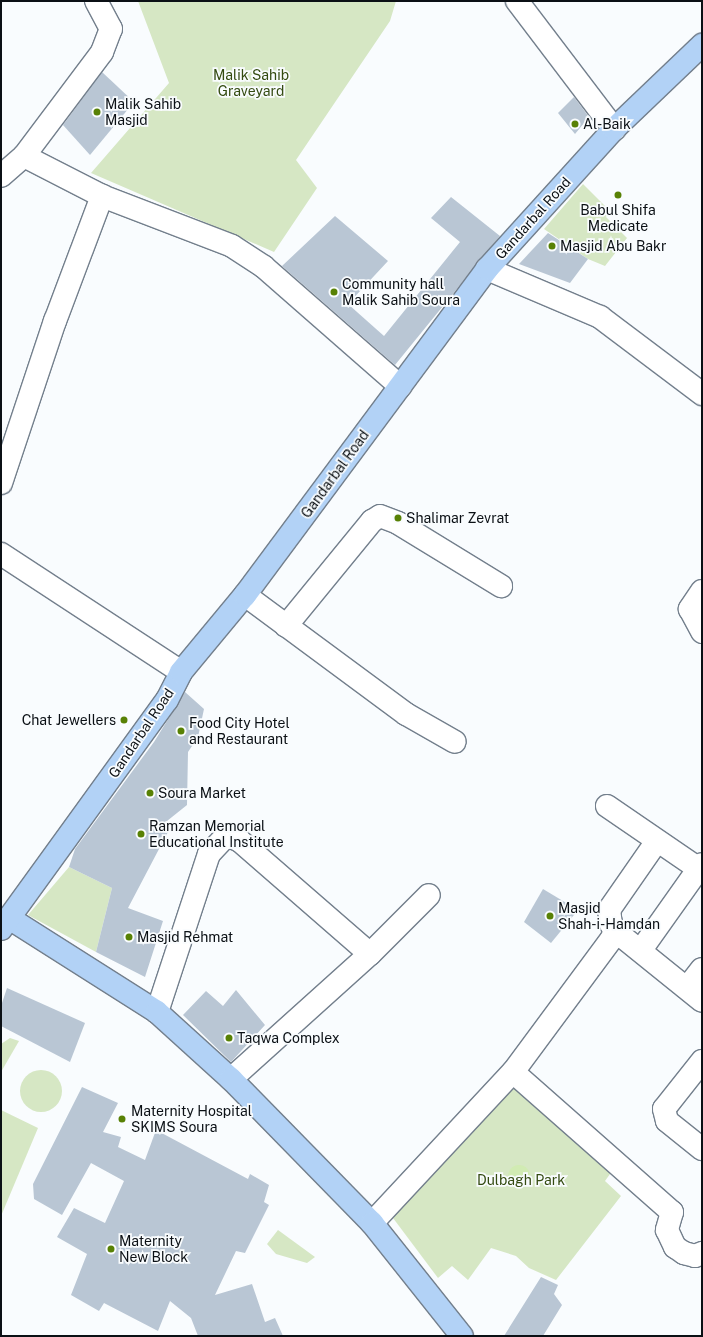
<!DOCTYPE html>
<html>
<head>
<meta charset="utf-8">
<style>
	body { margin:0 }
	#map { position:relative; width:703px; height:1337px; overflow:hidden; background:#f9fcfe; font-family:"Public Sans",sans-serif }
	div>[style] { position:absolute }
	.green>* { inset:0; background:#d6e7c4 }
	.round { border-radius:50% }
	.water>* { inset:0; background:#d1ebb3 }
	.building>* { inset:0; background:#b9c6d4 }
	.roads { filter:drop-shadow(1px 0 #737f8c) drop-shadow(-1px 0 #737f8c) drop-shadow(0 1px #737f8c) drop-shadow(0 -1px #737f8c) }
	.minor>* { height:22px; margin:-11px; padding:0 11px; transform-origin:11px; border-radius:11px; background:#fff }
	.primary>* { height:22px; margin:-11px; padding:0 11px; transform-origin:11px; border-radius:11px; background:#b2d2f6 }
	.dots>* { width:11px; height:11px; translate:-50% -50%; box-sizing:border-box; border:2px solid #f9fcfe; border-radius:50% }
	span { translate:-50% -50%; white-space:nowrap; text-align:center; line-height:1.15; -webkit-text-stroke:3.5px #f9fcfe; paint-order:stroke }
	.park-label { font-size:14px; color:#344b11 }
	.poi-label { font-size:14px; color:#0b1015 }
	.left { translate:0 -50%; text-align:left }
	.right { translate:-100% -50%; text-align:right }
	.street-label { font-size:14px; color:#0b1015 }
	.frame { position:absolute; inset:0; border:2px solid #0b1015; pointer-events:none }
</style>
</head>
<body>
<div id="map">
	<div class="green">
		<i style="clip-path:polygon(138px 1px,396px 1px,390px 21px,296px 160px,317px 188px,274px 252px,91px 173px,169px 83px)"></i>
		<i style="clip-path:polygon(583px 184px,609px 210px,606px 217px,627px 238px,605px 266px,588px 259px,544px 229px)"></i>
		<i style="clip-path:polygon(69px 867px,112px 888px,96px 952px,28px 915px)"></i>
		<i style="clip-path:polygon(10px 1038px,19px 1041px,1px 1072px,1px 1044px)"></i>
		<i class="round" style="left:20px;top:1070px;width:42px;height:42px"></i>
		<i style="clip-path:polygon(512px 1077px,615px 1167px,605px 1181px,621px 1196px,556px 1280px,529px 1268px,516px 1256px,491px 1248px,468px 1280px,452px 1266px,438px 1278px,393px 1218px)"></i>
		<i style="clip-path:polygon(1px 1110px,38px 1128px,1px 1216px)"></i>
		<i style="clip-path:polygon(278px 1230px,315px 1257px,307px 1263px,276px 1254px,267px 1244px)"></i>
	</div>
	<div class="water">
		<i class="round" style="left:508px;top:1165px;width:22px;height:22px"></i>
	</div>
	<div class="building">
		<i style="clip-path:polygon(102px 72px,134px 102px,90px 155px,63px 125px)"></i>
		<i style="clip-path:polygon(574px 97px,589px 117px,575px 134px,558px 113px)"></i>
		<i style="clip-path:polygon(451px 197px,500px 236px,395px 365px,282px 266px,335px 216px,388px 261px,348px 304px,384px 336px,460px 242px,431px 218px)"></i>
		<i style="clip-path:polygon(548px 233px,588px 259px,570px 283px,519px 264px)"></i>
		<i style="clip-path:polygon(185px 692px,204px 709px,198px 737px,188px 752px,187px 805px,162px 825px,169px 830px,128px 908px,163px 921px,145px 977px,96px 952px,112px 888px,69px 867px,75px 849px,154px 742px)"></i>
		<i style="clip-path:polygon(543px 889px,578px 910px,551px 943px,524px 922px)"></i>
		<i style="clip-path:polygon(7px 988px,85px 1023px,70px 1062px,1px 1026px,1px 1006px)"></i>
		<i style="clip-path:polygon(236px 990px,265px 1025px,231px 1062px,183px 1015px,206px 991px,223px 1006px)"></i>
		<i style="clip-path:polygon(82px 1087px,118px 1103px,103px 1132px,121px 1137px,118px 1147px,145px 1160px,156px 1130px,248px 1179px,250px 1174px,269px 1185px,264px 1202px,269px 1205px,245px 1253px,236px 1251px,215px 1295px,252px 1284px,265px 1322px,275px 1318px,283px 1336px,198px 1336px,191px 1318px,170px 1301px,158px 1331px,104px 1303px,99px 1311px,71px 1295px,87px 1254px,57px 1237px,74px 1208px,105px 1223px,124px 1181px,91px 1163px,62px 1215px,34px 1199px,33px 1184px)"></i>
		<i style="clip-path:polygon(541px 1277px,558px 1285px,554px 1294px,562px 1305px,543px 1336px,504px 1336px)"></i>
	</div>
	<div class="roads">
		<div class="minor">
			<i style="left:517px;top:1px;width:161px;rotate:52.8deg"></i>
			<i style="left:24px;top:156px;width:88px;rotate:27.1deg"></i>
			<i style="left:102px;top:196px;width:139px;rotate:21deg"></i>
			<i style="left:232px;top:246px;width:38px;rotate:33deg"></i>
			<i style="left:264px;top:267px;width:181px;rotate:41.2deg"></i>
			<i style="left:1px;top:176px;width:30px;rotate:-41deg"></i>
			<i style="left:24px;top:156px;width:130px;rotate:-53.1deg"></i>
			<i style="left:102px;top:52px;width:25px;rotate:-69deg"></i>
			<i style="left:111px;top:29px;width:32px;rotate:-118deg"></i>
			<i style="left:487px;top:269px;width:123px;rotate:23deg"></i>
			<i style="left:600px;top:317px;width:128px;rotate:37deg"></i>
			<i style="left:1px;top:483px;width:171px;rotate:-71.6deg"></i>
			<i style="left:55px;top:321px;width:134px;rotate:-69.4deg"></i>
			<i style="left:1px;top:554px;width:215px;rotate:33.2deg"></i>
			<i style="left:702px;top:591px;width:22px;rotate:124deg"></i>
			<i style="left:690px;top:609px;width:26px;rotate:62deg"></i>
			<i style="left:245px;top:595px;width:200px;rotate:36.5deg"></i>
			<i style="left:406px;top:714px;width:56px;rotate:29.7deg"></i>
			<i style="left:286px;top:626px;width:136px;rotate:-50.7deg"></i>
			<i style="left:372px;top:521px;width:9px;rotate:-32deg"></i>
			<i style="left:380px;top:516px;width:19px;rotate:21deg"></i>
			<i style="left:398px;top:523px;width:121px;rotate:31.5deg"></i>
			<i style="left:607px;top:806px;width:112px;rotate:34.4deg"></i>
			<i style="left:617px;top:935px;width:13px;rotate:-119deg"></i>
			<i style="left:611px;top:924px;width:14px;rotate:-98deg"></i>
			<i style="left:609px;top:910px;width:84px;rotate:-55.2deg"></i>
			<i style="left:641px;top:950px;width:105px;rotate:-54.7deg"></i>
			<i style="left:687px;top:988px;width:24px;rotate:-52deg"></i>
			<i style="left:157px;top:1012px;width:166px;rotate:-71.8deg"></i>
			<i style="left:209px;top:854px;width:22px;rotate:-47deg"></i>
			<i style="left:224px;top:838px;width:7px;rotate:-8deg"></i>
			<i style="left:231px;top:837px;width:10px;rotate:24deg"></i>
			<i style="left:240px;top:841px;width:172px;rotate:41deg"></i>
			<i style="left:702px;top:1061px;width:61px;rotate:128.4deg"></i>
			<i style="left:664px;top:1109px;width:12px;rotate:76deg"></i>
			<i style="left:667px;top:1121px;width:45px;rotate:38.7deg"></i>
			<i style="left:513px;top:1072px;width:212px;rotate:41.4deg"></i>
			<i style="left:672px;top:1212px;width:19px;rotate:106deg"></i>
			<i style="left:667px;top:1230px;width:19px;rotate:65deg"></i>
			<i style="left:675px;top:1247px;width:11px;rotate:34deg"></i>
			<i style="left:684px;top:1253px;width:11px;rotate:15deg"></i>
			<i style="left:695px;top:1256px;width:8px;rotate:-23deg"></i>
			<i style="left:231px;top:1079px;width:187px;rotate:-42deg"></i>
			<i style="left:370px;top:954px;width:83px;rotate:-45deg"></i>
			<i style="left:372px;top:1223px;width:207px;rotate:-47deg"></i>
			<i style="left:513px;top:1072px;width:167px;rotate:-53.5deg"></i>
			<i style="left:612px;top:938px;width:6px;rotate:-31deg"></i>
			<i style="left:617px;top:935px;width:8px;rotate:23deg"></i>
			<i style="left:624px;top:938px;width:100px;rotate:38.9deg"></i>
		</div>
		<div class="primary">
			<i style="left:9px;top:918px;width:175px;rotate:32.4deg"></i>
			<i style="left:157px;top:1012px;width:100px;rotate:42.2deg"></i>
			<i style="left:231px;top:1079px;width:202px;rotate:45.6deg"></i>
			<i style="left:372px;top:1223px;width:144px;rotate:51.5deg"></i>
			<i style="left:1px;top:929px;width:283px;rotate:-54.1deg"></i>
			<i style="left:167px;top:700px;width:31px;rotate:-63deg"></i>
			<i style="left:181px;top:672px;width:100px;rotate:-50.3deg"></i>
			<i style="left:245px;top:595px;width:406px;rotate:-53.4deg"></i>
			<i style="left:487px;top:269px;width:189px;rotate:-47.8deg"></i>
			<i style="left:614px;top:129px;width:122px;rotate:-43.7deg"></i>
		</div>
	</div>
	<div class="dots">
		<i style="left:97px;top:112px;background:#588105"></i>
		<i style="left:575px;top:124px;background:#588105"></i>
		<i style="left:618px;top:195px;background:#588105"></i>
		<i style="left:552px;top:246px;background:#588105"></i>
		<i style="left:334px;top:292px;background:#588105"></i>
		<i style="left:398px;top:518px;background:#588105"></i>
		<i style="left:124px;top:720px;background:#588105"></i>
		<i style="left:181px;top:731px;background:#588105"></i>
		<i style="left:150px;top:793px;background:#588105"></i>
		<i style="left:141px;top:834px;background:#588105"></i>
		<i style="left:550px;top:916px;background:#588105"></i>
		<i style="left:129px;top:937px;background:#588105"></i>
		<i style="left:229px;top:1038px;background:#588105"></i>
		<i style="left:122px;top:1119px;background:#588105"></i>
		<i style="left:111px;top:1249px;background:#588105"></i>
	</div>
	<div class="park-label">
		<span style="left:251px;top:83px">Malik Sahib<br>Graveyard</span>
		<span style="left:521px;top:1180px">Dulbagh Park</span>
	</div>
	<div class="poi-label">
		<span class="left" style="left:105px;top:112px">Malik Sahib<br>Masjid</span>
		<span class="left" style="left:583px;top:124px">Al-Baik</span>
		<span style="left:618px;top:218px">Babul Shifa<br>Medicate</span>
		<span class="left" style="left:560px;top:246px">Masjid Abu Bakr</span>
		<span class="left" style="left:342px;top:292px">Community hall<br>Malik Sahib Soura</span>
		<span class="left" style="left:406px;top:518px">Shalimar Zevrat</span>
		<span class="right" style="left:116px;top:720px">Chat Jewellers</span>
		<span class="left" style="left:189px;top:731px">Food City Hotel<br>and Restaurant</span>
		<span class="left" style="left:158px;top:793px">Soura Market</span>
		<span class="left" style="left:149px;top:834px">Ramzan Memorial<br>Educational Institute</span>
		<span class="left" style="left:558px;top:916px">Masjid<br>Shah-i-Hamdan</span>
		<span class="left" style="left:137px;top:937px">Masjid Rehmat</span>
		<span class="left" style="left:237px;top:1038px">Taqwa Complex</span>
		<span class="left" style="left:131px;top:1119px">Maternity Hospital<br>SKIMS Soura</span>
		<span class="left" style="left:119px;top:1249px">Maternity<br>New Block</span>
	</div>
	<div class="street-label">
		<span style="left:533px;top:218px;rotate:-48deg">Gandarbal Road</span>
		<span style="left:335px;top:474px;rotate:-54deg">Gandarbal Road</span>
		<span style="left:141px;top:733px;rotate:-56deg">Gandarbal Road</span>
	</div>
	<div class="frame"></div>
</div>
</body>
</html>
